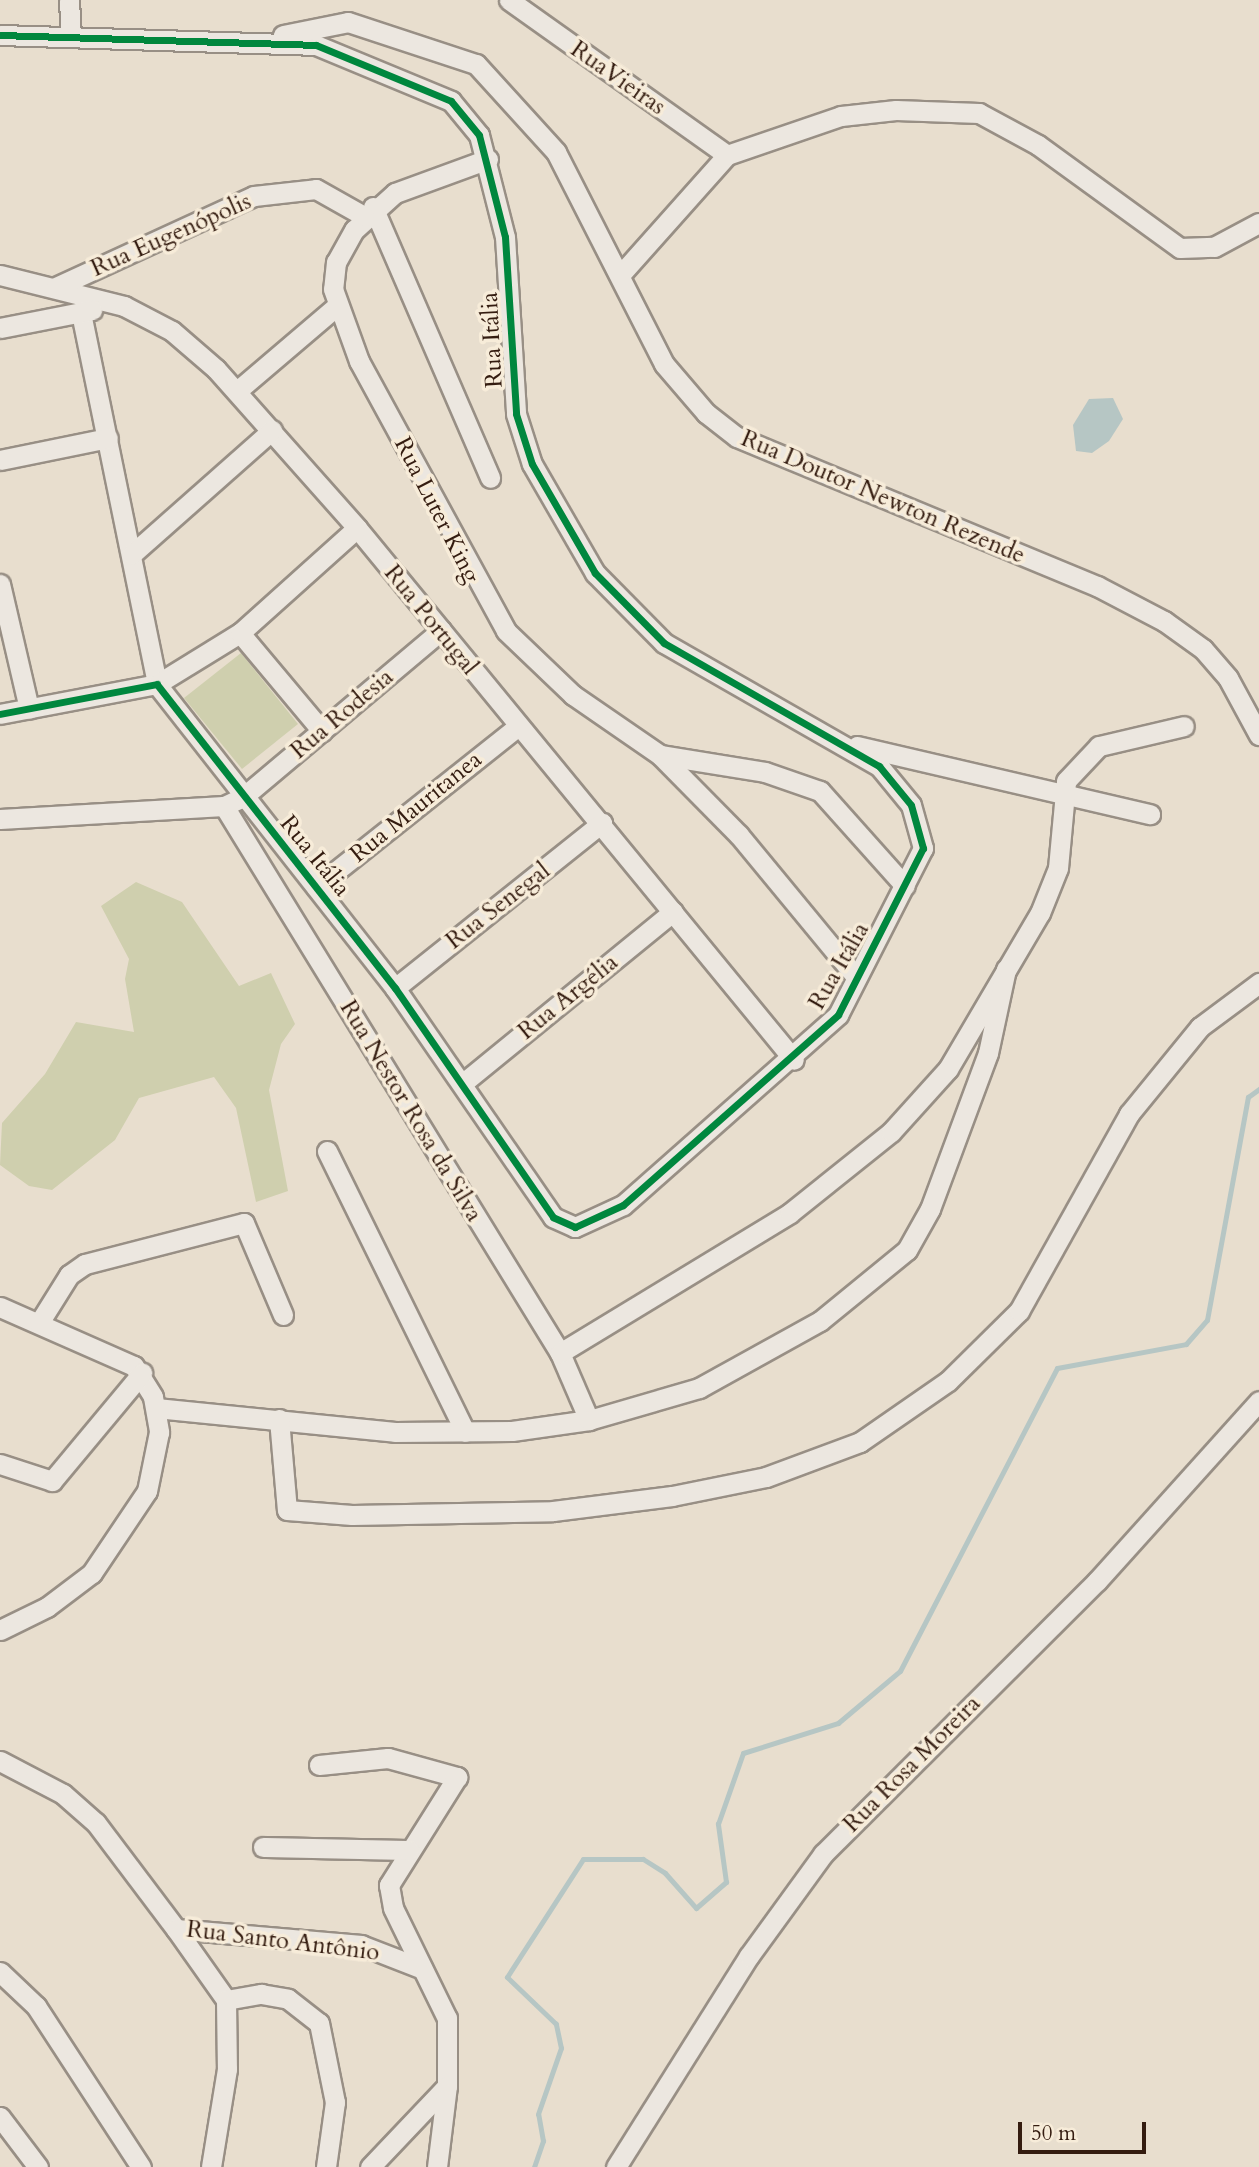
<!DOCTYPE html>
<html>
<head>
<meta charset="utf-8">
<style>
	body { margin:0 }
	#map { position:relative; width:1259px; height:2167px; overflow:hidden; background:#e8dece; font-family:Cardo,serif }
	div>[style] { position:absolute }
	.green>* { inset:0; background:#cfcfae }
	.water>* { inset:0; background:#b6c6c4 }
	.stream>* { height:5px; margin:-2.5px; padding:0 2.5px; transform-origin:2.5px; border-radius:2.5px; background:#b6c6c4 }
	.roads { filter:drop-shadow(2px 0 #988f85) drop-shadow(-2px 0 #988f85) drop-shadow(0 2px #988f85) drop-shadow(0 -2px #988f85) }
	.minor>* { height:19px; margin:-9.5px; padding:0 9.5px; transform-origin:9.5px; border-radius:9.5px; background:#ece7e0 }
	.cycleway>* { height:7px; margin:-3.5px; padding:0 3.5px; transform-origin:3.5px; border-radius:3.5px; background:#00873e }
	span { translate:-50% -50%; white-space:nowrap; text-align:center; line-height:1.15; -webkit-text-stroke:7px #f7ecd9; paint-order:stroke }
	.street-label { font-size:24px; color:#341c10 }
	.scale { position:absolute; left:1018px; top:2122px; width:128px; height:32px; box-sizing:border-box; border:4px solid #341c10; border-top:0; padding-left:9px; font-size:21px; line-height:24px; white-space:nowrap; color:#341c10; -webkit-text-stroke:5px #f7ecd9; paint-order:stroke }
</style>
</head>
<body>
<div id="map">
	<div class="green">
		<i style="clip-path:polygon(241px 653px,298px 724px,242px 769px,184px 698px)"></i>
		<i style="clip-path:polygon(136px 882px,182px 902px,239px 986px,271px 973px,295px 1024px,281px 1044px,269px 1090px,288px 1191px,256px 1202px,236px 1108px,214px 1077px,139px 1098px,115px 1140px,52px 1190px,29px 1186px,0 1165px,2px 1123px,45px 1074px,76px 1022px,134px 1032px,125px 979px,129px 959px,101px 906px)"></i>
	</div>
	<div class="water">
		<i style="clip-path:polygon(1113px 398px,1123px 419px,1109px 441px,1092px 453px,1076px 451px,1073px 425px,1089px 399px)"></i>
	</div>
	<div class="stream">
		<i style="left:534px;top:2167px;width:28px;rotate:-71deg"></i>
		<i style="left:543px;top:2141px;width:27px;rotate:-100deg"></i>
		<i style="left:538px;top:2114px;width:70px;rotate:-70.8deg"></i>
		<i style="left:561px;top:2048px;width:25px;rotate:-102deg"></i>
		<i style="left:556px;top:2024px;width:68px;rotate:-136.2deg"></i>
		<i style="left:507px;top:1977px;width:140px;rotate:-57.2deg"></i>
		<i style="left:583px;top:1859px;width:60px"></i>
		<i style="left:643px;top:1859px;width:26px;rotate:32deg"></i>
		<i style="left:665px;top:1873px;width:47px;rotate:48.5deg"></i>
		<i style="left:696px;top:1908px;width:40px;rotate:-41deg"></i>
		<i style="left:726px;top:1882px;width:59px;rotate:-97.9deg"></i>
		<i style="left:718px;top:1824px;width:75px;rotate:-70.6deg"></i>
		<i style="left:743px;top:1753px;width:100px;rotate:-17.5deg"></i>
		<i style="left:838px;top:1723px;width:81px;rotate:-40deg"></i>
		<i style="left:900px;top:1671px;width:341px;rotate:-62.6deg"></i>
		<i style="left:1057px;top:1368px;width:131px;rotate:-10.5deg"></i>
		<i style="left:1186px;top:1344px;width:32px;rotate:-49deg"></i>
		<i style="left:1207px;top:1320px;width:227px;rotate:-79.6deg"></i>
		<i style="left:1248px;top:1097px;width:14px;rotate:-36deg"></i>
	</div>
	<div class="roads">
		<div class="minor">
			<i style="left:69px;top:0;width:36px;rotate:87deg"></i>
			<i style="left:509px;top:0;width:267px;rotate:35.4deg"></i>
			<i style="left:0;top:35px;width:316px;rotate:1.8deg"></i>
			<i style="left:316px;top:45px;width:146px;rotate:22.5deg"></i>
			<i style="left:451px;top:101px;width:44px;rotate:50.5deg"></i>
			<i style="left:479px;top:135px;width:105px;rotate:75.7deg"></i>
			<i style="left:505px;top:237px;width:177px;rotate:86.4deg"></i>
			<i style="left:516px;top:414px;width:52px;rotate:72.3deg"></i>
			<i style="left:532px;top:464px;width:126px;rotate:60deg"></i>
			<i style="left:595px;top:573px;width:98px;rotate:45.4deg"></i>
			<i style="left:664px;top:643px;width:248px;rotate:29.8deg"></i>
			<i style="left:879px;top:766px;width:50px;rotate:50.6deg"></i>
			<i style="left:911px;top:805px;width:45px;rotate:74.4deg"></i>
			<i style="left:923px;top:848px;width:187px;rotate:117deg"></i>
			<i style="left:838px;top:1015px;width:287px;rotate:138.5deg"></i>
			<i style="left:623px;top:1205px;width:53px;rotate:155.4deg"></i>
			<i style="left:575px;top:1227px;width:24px;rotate:-156deg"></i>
			<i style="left:553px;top:1217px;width:278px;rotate:-124.6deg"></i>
			<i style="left:395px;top:988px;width:386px;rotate:-128.1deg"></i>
			<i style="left:157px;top:684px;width:160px;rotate:169.2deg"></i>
			<i style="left:283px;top:35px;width:66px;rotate:-11.3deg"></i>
			<i style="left:348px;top:22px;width:135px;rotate:18.2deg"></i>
			<i style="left:476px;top:64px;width:119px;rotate:47.7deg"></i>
			<i style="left:556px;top:152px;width:238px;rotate:63deg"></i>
			<i style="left:664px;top:364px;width:65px;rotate:49.4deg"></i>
			<i style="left:706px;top:413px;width:39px;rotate:38deg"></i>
			<i style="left:737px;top:437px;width:390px;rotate:22.5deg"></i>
			<i style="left:1097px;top:586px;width:76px;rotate:27.6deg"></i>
			<i style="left:1164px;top:621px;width:48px;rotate:35.7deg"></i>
			<i style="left:1203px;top:649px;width:38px;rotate:49deg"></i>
			<i style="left:1228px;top:678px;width:65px;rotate:61.5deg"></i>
			<i style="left:488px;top:159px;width:99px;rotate:159.9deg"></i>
			<i style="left:395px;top:193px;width:55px;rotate:137.9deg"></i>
			<i style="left:354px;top:230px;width:37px;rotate:119deg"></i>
			<i style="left:336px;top:262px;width:27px;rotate:96deg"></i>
			<i style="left:333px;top:289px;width:77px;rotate:70.1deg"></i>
			<i style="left:359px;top:361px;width:307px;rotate:61.4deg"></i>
			<i style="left:506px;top:631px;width:93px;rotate:43.7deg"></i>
			<i style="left:573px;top:695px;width:106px;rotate:34.6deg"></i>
			<i style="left:660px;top:755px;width:112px;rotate:45.4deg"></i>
			<i style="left:739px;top:835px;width:184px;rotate:50.5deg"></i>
			<i style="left:373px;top:207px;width:295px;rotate:66.6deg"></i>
			<i style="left:621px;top:274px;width:159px;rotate:-48.3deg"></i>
			<i style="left:727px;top:155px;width:120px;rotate:-18.9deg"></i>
			<i style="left:841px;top:116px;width:55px;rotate:-6.2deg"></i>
			<i style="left:896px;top:110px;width:83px;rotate:2.1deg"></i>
			<i style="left:979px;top:113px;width:67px;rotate:28.5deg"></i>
			<i style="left:1038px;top:145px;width:175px;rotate:36deg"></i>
			<i style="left:1180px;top:248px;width:34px;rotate:-2deg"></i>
			<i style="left:1214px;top:247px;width:51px;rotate:-28.1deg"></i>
			<i style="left:0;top:275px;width:128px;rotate:14deg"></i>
			<i style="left:124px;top:306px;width:54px;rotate:27.5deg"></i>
			<i style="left:172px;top:331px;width:58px;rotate:40.8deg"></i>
			<i style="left:216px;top:369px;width:213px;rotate:48.4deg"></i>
			<i style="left:357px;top:528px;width:688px;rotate:50.6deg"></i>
			<i style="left:56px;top:287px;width:218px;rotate:-24.7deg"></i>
			<i style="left:254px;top:196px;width:62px;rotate:-6.4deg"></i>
			<i style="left:316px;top:189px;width:55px;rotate:29.4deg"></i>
			<i style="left:81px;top:313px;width:379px;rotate:78.4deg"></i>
			<i style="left:157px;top:684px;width:97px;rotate:-31.6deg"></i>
			<i style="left:240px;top:633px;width:157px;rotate:-41.9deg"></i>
			<i style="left:0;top:328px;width:94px;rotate:-11.1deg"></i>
			<i style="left:237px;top:391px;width:131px;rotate:-40.4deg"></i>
			<i style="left:0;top:460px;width:110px;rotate:-11.5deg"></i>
			<i style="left:132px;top:554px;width:187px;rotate:-41.5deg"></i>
			<i style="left:0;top:584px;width:128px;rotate:76.9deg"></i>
			<i style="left:240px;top:633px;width:128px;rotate:50.1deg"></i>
			<i style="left:857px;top:746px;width:301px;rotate:13.1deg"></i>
			<i style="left:660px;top:755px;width:106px;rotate:9.2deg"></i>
			<i style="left:765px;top:772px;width:58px;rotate:19.1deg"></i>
			<i style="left:820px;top:791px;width:127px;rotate:48.2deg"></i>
			<i style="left:224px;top:806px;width:642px;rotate:58.44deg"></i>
			<i style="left:560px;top:1353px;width:73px;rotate:66.6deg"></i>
			<i style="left:0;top:819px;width:224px;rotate:-3.3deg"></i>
			<i style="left:224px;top:806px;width:21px;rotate:-25deg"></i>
			<i style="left:243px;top:797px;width:259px;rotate:-40.1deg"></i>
			<i style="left:316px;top:887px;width:256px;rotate:-38.5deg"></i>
			<i style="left:395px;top:988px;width:265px;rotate:-38.6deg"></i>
			<i style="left:463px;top:1083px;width:271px;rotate:-39.2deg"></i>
			<i style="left:327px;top:1151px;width:313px;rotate:63.8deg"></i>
			<i style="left:0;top:1307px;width:146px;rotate:23.8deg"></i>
			<i style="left:134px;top:1366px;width:36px;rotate:58deg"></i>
			<i style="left:153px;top:1397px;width:36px;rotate:80deg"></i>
			<i style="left:159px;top:1432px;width:60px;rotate:101.5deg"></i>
			<i style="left:147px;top:1491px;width:99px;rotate:123.9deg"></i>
			<i style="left:92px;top:1573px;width:56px;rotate:142.9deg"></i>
			<i style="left:47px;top:1607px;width:52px;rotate:153.9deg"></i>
			<i style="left:39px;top:1323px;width:57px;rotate:-58deg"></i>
			<i style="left:69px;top:1275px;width:19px;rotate:-35deg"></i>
			<i style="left:85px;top:1264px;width:164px;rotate:-14.5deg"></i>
			<i style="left:244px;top:1223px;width:100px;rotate:67deg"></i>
			<i style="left:560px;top:1353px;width:269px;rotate:-31.3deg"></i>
			<i style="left:790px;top:1213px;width:129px;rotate:-38.7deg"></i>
			<i style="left:891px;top:1132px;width:85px;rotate:-47.9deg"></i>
			<i style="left:948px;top:1069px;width:181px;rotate:-59.5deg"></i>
			<i style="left:1040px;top:913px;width:48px;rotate:-68.2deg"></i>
			<i style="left:1058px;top:868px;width:87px;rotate:-84.7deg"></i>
			<i style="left:1066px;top:781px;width:48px;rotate:-46.7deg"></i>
			<i style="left:1099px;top:746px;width:87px;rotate:-13.2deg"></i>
			<i style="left:156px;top:1408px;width:240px;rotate:5.7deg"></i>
			<i style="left:395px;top:1432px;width:117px;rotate:-0.5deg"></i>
			<i style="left:512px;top:1431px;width:78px;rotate:-8.1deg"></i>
			<i style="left:589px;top:1420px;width:115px;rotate:-16.2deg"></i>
			<i style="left:699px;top:1388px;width:138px;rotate:-29deg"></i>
			<i style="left:820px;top:1321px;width:112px;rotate:-39.2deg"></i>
			<i style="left:907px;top:1250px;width:47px;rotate:-60.7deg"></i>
			<i style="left:930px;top:1209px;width:166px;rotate:-69.6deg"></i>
			<i style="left:988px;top:1053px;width:86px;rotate:-77.9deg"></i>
			<i style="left:279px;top:1419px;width:91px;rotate:85deg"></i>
			<i style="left:287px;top:1510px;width:65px;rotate:4.4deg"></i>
			<i style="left:352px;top:1515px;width:201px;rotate:-1.1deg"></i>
			<i style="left:553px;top:1511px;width:120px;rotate:-7.2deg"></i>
			<i style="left:672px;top:1496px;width:96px;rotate:-11.4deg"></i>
			<i style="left:766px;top:1477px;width:100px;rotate:-20.4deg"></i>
			<i style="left:860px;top:1442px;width:107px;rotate:-34.7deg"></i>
			<i style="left:948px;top:1381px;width:100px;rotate:-44.6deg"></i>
			<i style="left:1019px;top:1311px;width:226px;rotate:-60.8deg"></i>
			<i style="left:1129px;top:1114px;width:112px;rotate:-50.8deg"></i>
			<i style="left:1200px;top:1027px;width:74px;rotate:-36.7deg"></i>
			<i style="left:0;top:1464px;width:55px;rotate:18.1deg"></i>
			<i style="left:52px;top:1481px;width:141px;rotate:-50.2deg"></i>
			<i style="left:0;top:1761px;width:71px;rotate:27.6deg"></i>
			<i style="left:63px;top:1794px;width:44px;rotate:41.3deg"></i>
			<i style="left:96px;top:1823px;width:133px;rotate:53deg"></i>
			<i style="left:176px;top:1929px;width:186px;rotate:4.9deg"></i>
			<i style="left:361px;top:1945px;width:66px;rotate:21.2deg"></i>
			<i style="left:319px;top:1765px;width:69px;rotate:-5.8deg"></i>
			<i style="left:388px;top:1758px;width:72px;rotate:15.4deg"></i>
			<i style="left:457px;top:1777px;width:128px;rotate:122.2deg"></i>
			<i style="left:389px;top:1885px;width:23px;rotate:80deg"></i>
			<i style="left:393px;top:1908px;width:123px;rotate:63.9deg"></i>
			<i style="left:447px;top:2018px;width:68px;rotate:90deg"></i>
			<i style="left:447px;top:2086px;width:112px;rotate:133.5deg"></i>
			<i style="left:263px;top:1847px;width:146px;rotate:1.2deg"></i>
			<i style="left:176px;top:1929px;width:87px;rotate:54.8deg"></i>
			<i style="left:226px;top:2000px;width:69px;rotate:89.2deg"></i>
			<i style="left:227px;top:2069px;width:99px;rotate:99.3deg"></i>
			<i style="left:0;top:1972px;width:50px;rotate:43.4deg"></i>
			<i style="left:36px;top:2006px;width:192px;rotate:56.9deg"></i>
			<i style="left:226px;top:2000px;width:36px;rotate:-10deg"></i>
			<i style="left:261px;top:1994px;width:27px;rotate:10deg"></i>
			<i style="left:288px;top:1999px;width:39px;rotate:38deg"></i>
			<i style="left:319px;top:2023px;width:81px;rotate:78.6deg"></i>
			<i style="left:335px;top:2102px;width:66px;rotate:97.9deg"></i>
			<i style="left:0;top:2117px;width:63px;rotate:52.8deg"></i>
			<i style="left:437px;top:2167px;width:82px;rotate:-83deg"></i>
			<i style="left:616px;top:2167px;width:249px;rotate:-57.8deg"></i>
			<i style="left:749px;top:1956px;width:126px;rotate:-54deg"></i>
			<i style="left:823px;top:1854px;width:387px;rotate:-44.9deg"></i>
			<i style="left:1097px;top:1581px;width:242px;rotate:-48deg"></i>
		</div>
	</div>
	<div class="cycleway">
		<i style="left:0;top:35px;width:316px;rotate:1.8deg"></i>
		<i style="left:316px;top:45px;width:146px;rotate:22.5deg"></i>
		<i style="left:451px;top:101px;width:44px;rotate:50.5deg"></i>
		<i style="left:479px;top:135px;width:105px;rotate:75.7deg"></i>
		<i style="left:505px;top:237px;width:177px;rotate:86.4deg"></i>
		<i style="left:516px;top:414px;width:52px;rotate:72.3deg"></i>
		<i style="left:532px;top:464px;width:126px;rotate:60deg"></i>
		<i style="left:595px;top:573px;width:98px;rotate:45.4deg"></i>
		<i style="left:664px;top:643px;width:248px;rotate:29.8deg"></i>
		<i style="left:879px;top:766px;width:50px;rotate:50.6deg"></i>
		<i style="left:911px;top:805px;width:45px;rotate:74.4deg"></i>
		<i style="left:923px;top:848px;width:187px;rotate:117deg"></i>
		<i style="left:838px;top:1015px;width:287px;rotate:138.5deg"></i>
		<i style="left:623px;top:1205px;width:53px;rotate:155.4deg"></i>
		<i style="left:575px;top:1227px;width:24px;rotate:-156deg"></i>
		<i style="left:553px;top:1217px;width:278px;rotate:-124.6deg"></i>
		<i style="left:395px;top:988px;width:386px;rotate:-128.1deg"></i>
		<i style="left:157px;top:684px;width:160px;rotate:169.2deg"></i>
	</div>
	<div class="street-label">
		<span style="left:618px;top:78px;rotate:35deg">RuaVieiras</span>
		<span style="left:171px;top:235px;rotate:-24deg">Rua Eugenópolis</span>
		<span style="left:492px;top:340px;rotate:-93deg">Rua Itália</span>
		<span style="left:883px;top:497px;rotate:23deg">Rua Doutor Newton Rezende</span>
		<span style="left:437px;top:510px;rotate:63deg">Rua Luter King</span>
		<span style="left:431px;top:620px;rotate:51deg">Rua Portugal</span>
		<span style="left:342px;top:714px;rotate:-40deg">Rua Rodesia</span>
		<span style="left:416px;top:807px;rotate:-39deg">Rua Mauritanea</span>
		<span style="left:315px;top:856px;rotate:51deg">Rua Itália</span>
		<span style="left:498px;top:906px;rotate:-38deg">Rua Senegal</span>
		<span style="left:839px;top:966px;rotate:-60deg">Rua Itália</span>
		<span style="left:568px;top:997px;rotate:-39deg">Rua Argélia</span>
		<span style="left:411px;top:1111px;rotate:59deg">Rua Nestor Rosa da Silva</span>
		<span style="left:912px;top:1764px;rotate:-45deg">Rua Rosa Moreira</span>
		<span style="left:283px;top:1941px;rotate:7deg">Rua Santo Antônio</span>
	</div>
	<div class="scale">50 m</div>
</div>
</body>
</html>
